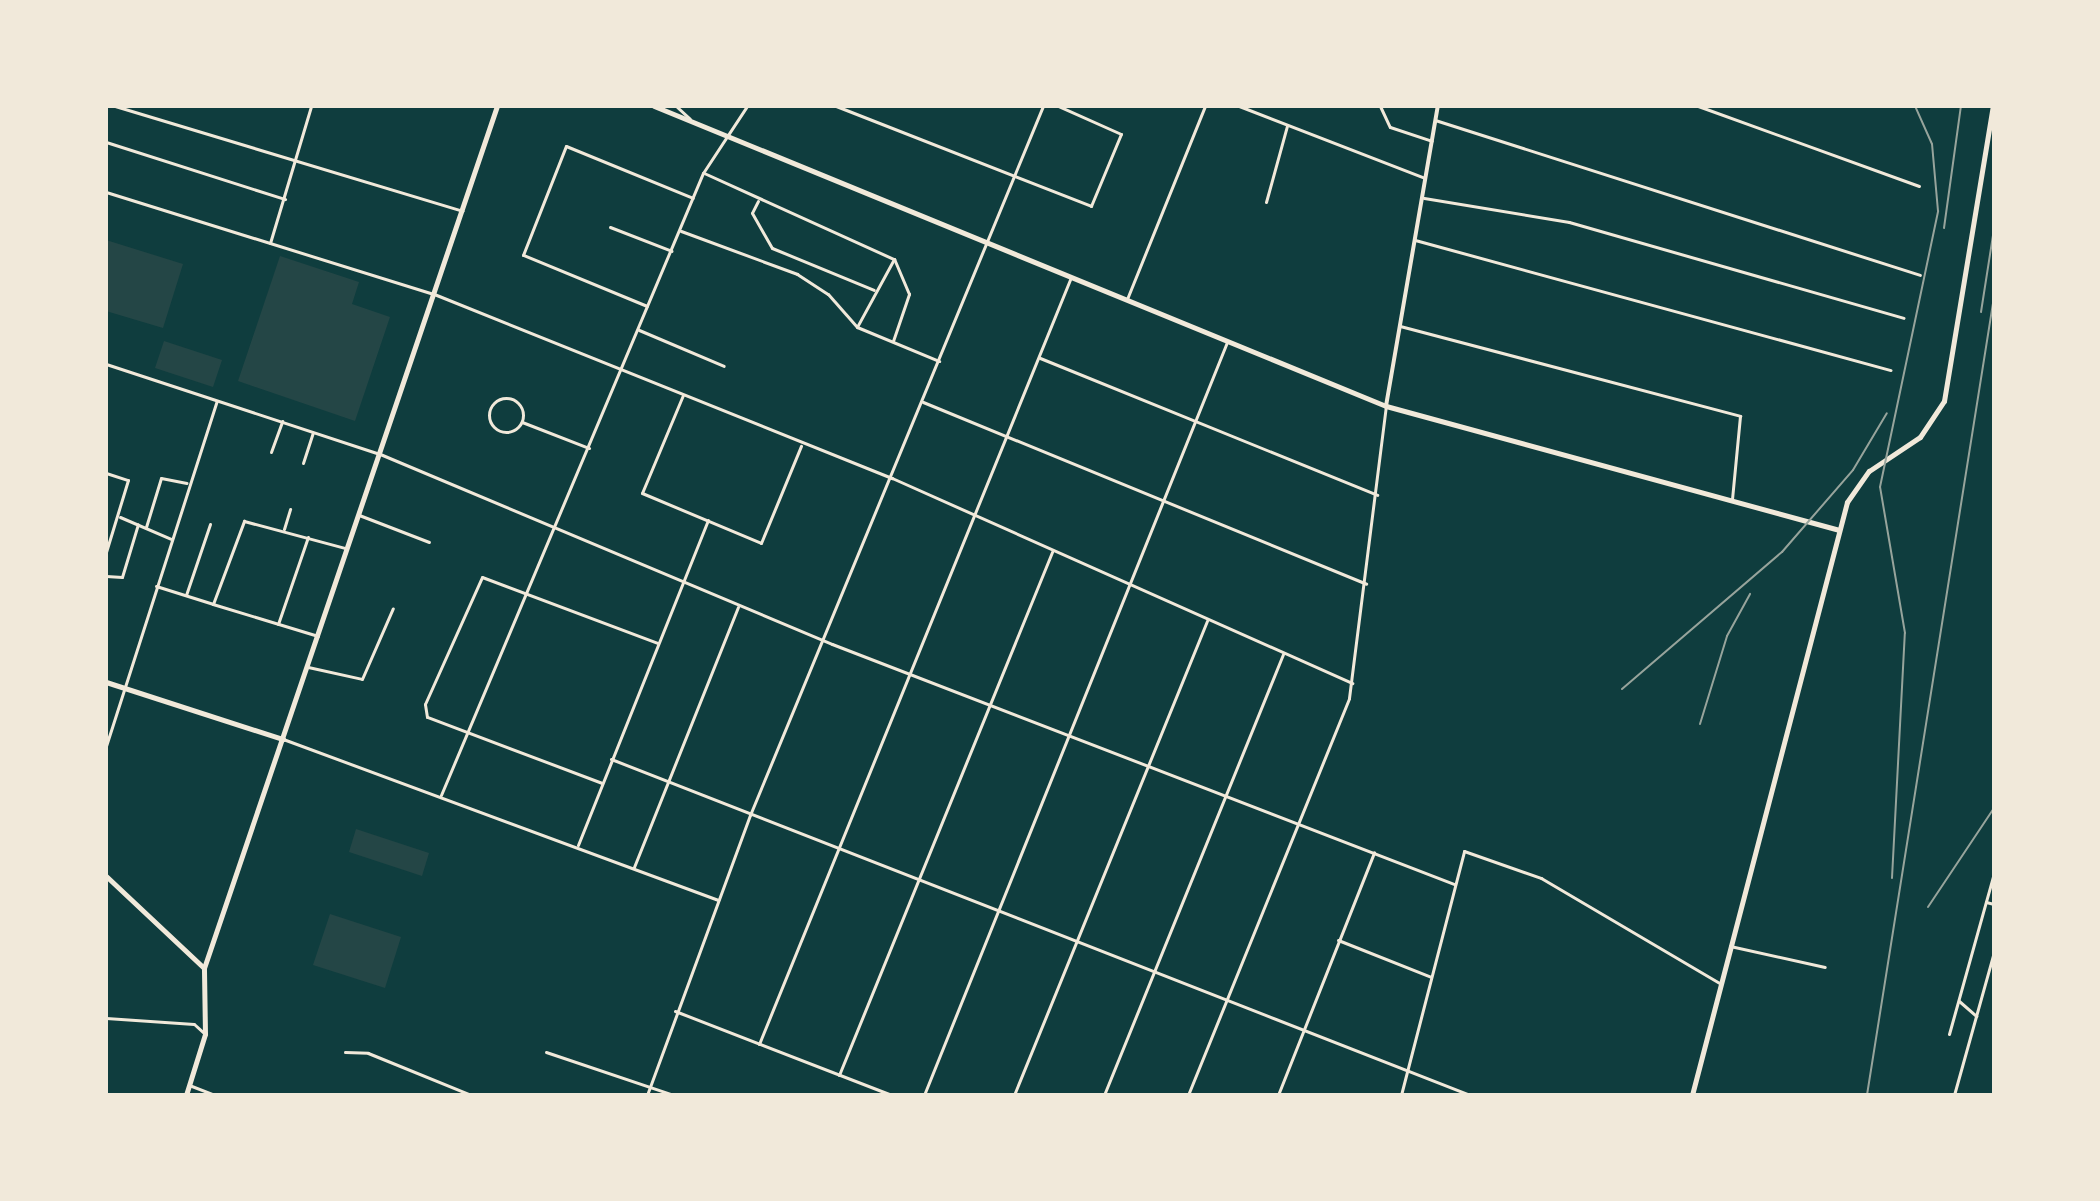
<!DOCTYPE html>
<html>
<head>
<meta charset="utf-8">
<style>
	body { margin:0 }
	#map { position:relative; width:2100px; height:1201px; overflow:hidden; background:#0f3d3e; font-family:Inter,sans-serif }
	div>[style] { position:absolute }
	.green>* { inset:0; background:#244646 }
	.minor>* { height:3px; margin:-1.5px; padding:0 1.5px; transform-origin:1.5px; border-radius:1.5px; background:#f1e9da }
	.minor>.ring { margin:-1.5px; padding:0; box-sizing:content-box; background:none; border:3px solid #f1e9da; border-radius:50% }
	.tertiary>* { height:4px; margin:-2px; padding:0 2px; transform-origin:2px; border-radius:2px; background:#f1e9da }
	.secondary>* { height:5px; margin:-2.5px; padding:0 2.5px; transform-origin:2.5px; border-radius:2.5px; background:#f1e9da }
	.primary>* { height:5px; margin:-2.5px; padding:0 2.5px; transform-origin:2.5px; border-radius:2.5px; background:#f1e9da }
	.rail>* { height:2px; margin:-1px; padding:0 1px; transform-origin:1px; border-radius:1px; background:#97a49c }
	span { translate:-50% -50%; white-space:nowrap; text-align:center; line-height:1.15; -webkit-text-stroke:8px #f1e9da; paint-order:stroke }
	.frame { position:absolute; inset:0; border:108px solid #f1e9da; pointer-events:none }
</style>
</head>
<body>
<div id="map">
	<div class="green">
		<i style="clip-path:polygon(106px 240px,183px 264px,163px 328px,106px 311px)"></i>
		<i style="clip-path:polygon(280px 256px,359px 282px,352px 304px,390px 317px,355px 421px,238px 381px)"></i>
		<i style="clip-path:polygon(164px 341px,222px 360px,213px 387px,155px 368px)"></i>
		<i style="clip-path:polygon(356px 829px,429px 853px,422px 876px,349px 852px)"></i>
		<i style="clip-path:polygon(330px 914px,401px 937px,385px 988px,313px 965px)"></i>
	</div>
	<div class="minor">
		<i style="left:115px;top:106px;width:363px;rotate:16.8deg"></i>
		<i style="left:676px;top:106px;width:19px;rotate:43deg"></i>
		<i style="left:836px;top:106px;width:274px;rotate:21.4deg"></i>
		<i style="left:1091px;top:206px;width:78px;rotate:-67.4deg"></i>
		<i style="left:1121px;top:134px;width:69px;rotate:-156deg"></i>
		<i style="left:1239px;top:106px;width:199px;rotate:21.2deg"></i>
		<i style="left:1380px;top:106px;width:23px;rotate:65deg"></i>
		<i style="left:1390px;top:127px;width:44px;rotate:18.4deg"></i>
		<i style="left:1698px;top:106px;width:235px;rotate:19.9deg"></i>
		<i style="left:1435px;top:120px;width:509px;rotate:17.72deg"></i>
		<i style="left:106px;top:142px;width:188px;rotate:17.7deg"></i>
		<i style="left:704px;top:173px;width:209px;rotate:24.4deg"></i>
		<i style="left:894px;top:259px;width:77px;rotate:118.6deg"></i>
		<i style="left:106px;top:192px;width:343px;rotate:17.3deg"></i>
		<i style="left:434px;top:294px;width:494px;rotate:21.9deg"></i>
		<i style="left:892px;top:478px;width:504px;rotate:24.02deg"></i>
		<i style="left:1424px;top:198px;width:147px;rotate:9.4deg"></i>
		<i style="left:1569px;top:222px;width:348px;rotate:16deg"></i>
		<i style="left:758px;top:201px;width:13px;rotate:117deg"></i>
		<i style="left:752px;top:213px;width:40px;rotate:60.3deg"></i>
		<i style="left:772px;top:248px;width:110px;rotate:22.4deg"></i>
		<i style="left:1266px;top:202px;width:79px;rotate:-74.6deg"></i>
		<i style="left:610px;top:227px;width:66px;rotate:21.2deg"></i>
		<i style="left:681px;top:231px;width:124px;rotate:20.3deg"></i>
		<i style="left:797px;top:274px;width:37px;rotate:33deg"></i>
		<i style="left:828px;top:294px;width:44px;rotate:48.7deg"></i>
		<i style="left:857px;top:327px;width:89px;rotate:22.5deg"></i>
		<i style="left:1415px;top:240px;width:493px;rotate:15.3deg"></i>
		<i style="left:270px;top:243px;width:143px;rotate:-73.3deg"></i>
		<i style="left:1127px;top:299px;width:208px;rotate:-68deg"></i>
		<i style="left:647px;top:306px;width:134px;rotate:-157.6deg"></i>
		<i style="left:523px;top:255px;width:117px;rotate:-68.5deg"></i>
		<i style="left:566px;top:146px;width:137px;rotate:22.3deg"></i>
		<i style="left:1400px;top:326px;width:352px;rotate:14.8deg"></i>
		<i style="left:1740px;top:416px;width:83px;rotate:95.5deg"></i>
		<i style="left:639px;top:330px;width:92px;rotate:23deg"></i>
		<i style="left:893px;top:341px;width:50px;rotate:-71.2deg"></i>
		<i style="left:909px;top:294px;width:38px;rotate:-113deg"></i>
		<i style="left:1040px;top:358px;width:364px;rotate:22.1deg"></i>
		<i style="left:106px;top:364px;width:288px;rotate:18.2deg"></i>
		<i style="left:380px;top:454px;width:490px;rotate:22.8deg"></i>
		<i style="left:832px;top:644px;width:667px;rotate:21.1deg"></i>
		<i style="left:683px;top:395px;width:106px;rotate:112.7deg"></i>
		<i style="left:642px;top:493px;width:129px;rotate:22.8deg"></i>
		<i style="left:761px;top:543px;width:105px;rotate:-67.6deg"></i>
		<i class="ring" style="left:489px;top:398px;width:31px;height:31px"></i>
		<i style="left:923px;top:402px;width:479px;rotate:22.3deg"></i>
		<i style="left:522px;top:422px;width:72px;rotate:21.2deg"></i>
		<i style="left:271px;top:452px;width:33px;rotate:-70deg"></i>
		<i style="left:303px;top:463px;width:32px;rotate:-72deg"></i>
		<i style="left:106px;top:473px;width:23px;rotate:18deg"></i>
		<i style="left:128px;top:480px;width:75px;rotate:107deg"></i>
		<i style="left:359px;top:515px;width:75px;rotate:21.1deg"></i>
		<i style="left:120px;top:517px;width:56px;rotate:23.3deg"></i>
		<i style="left:146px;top:527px;width:51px;rotate:-73deg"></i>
		<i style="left:161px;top:478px;width:26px;rotate:11deg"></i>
		<i style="left:284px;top:529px;width:21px;rotate:-73deg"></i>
		<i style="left:106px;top:576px;width:16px;rotate:4deg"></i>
		<i style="left:122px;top:577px;width:55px;rotate:-73.2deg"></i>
		<i style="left:156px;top:586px;width:60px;rotate:17.5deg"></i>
		<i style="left:186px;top:595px;width:75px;rotate:-71.3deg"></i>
		<i style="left:278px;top:624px;width:92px;rotate:-71deg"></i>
		<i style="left:318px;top:636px;width:110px;rotate:-163.1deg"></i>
		<i style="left:213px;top:604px;width:89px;rotate:-69.5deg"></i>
		<i style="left:244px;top:521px;width:105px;rotate:15deg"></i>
		<i style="left:308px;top:667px;width:55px;rotate:12.5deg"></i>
		<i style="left:362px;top:679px;width:77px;rotate:-66.4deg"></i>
		<i style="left:283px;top:739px;width:464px;rotate:20.3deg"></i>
		<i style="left:106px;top:746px;width:362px;rotate:-72.2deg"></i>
		<i style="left:611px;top:759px;width:922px;rotate:21.36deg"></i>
		<i style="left:602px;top:783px;width:187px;rotate:-159.3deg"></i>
		<i style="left:427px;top:717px;width:13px;rotate:-99deg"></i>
		<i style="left:425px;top:704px;width:139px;rotate:-65.8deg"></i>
		<i style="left:482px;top:577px;width:188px;rotate:20.6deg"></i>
		<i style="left:441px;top:795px;width:675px;rotate:-67.16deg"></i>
		<i style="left:703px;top:173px;width:80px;rotate:-56.7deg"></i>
		<i style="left:578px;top:845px;width:350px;rotate:-68.2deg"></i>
		<i style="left:634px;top:867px;width:280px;rotate:-68.2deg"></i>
		<i style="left:1986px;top:902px;width:8px;rotate:14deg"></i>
		<i style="left:1338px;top:940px;width:100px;rotate:21.7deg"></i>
		<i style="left:1730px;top:946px;width:97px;rotate:12.5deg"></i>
		<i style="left:1959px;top:1001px;width:23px;rotate:41deg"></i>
		<i style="left:675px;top:1011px;width:233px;rotate:21.2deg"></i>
		<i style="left:106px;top:1018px;width:88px;rotate:3.9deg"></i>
		<i style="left:194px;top:1024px;width:15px;rotate:42deg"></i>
		<i style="left:1949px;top:1034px;width:167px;rotate:-74.4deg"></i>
		<i style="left:759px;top:1044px;width:828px;rotate:-67.86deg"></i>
		<i style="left:345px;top:1052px;width:23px;rotate:2deg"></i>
		<i style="left:368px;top:1053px;width:111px;rotate:22.2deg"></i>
		<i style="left:546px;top:1052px;width:135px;rotate:18.6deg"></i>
		<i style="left:839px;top:1075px;width:565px;rotate:-67.84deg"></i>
		<i style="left:189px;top:1085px;width:28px;rotate:21deg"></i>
		<i style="left:647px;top:1095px;width:298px;rotate:-69.8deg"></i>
		<i style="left:750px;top:815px;width:767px;rotate:-67.55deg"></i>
		<i style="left:924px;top:1095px;width:812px;rotate:-68.08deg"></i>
		<i style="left:1014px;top:1095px;width:512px;rotate:-67.85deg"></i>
		<i style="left:1104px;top:1095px;width:476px;rotate:-67.9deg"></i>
		<i style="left:1188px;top:1095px;width:428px;rotate:-67.9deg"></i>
		<i style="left:1349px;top:698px;width:294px;rotate:-82.8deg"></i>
		<i style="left:1278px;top:1095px;width:261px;rotate:-68.4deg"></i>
		<i style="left:1401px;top:1095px;width:252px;rotate:-75.5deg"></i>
		<i style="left:1464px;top:851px;width:82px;rotate:19.3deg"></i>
		<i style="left:1541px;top:878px;width:207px;rotate:30.5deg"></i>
		<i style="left:1954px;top:1095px;width:148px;rotate:-74.4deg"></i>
	</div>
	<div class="tertiary">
		<i style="left:1386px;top:406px;width:304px;rotate:-80.2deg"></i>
	</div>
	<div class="secondary">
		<i style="left:654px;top:106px;width:791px;rotate:22.29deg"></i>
		<i style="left:1386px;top:406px;width:469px;rotate:15.3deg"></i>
		<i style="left:106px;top:682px;width:186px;rotate:17.9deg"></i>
		<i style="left:106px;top:876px;width:134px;rotate:43.2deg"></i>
		<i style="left:186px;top:1095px;width:64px;rotate:-72.7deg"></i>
		<i style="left:205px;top:1034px;width:66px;rotate:-90.9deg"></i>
		<i style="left:204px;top:968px;width:910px;rotate:-71.23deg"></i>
	</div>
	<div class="primary">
		<i style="left:1692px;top:1095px;width:613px;rotate:-75.35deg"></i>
		<i style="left:1847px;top:502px;width:38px;rotate:-55deg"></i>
		<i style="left:1869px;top:471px;width:61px;rotate:-33.7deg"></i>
		<i style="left:1920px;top:437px;width:43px;rotate:-56.3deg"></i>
		<i style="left:1944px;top:401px;width:299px;rotate:-80.6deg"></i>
	</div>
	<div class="rail">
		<i style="left:1944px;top:228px;width:123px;rotate:-82.1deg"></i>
		<i style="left:1981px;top:312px;width:84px;rotate:-81.1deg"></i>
		<i style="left:1622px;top:689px;width:211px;rotate:-40.6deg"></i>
		<i style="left:1782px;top:552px;width:108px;rotate:-49.1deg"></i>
		<i style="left:1853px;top:470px;width:66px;rotate:-59.2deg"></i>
		<i style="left:1700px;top:724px;width:92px;rotate:-72.9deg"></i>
		<i style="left:1727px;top:636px;width:48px;rotate:-61.3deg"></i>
		<i style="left:1892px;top:878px;width:245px;rotate:-87deg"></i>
		<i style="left:1905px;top:633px;width:148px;rotate:-99.7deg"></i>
		<i style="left:1880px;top:487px;width:282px;rotate:-78.1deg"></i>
		<i style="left:1938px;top:211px;width:67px;rotate:-95.1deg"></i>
		<i style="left:1932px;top:144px;width:42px;rotate:-114.1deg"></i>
		<i style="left:1928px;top:907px;width:119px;rotate:-56.3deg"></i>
		<i style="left:1867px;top:1095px;width:808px;rotate:-80.96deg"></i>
	</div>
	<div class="frame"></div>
</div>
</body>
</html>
